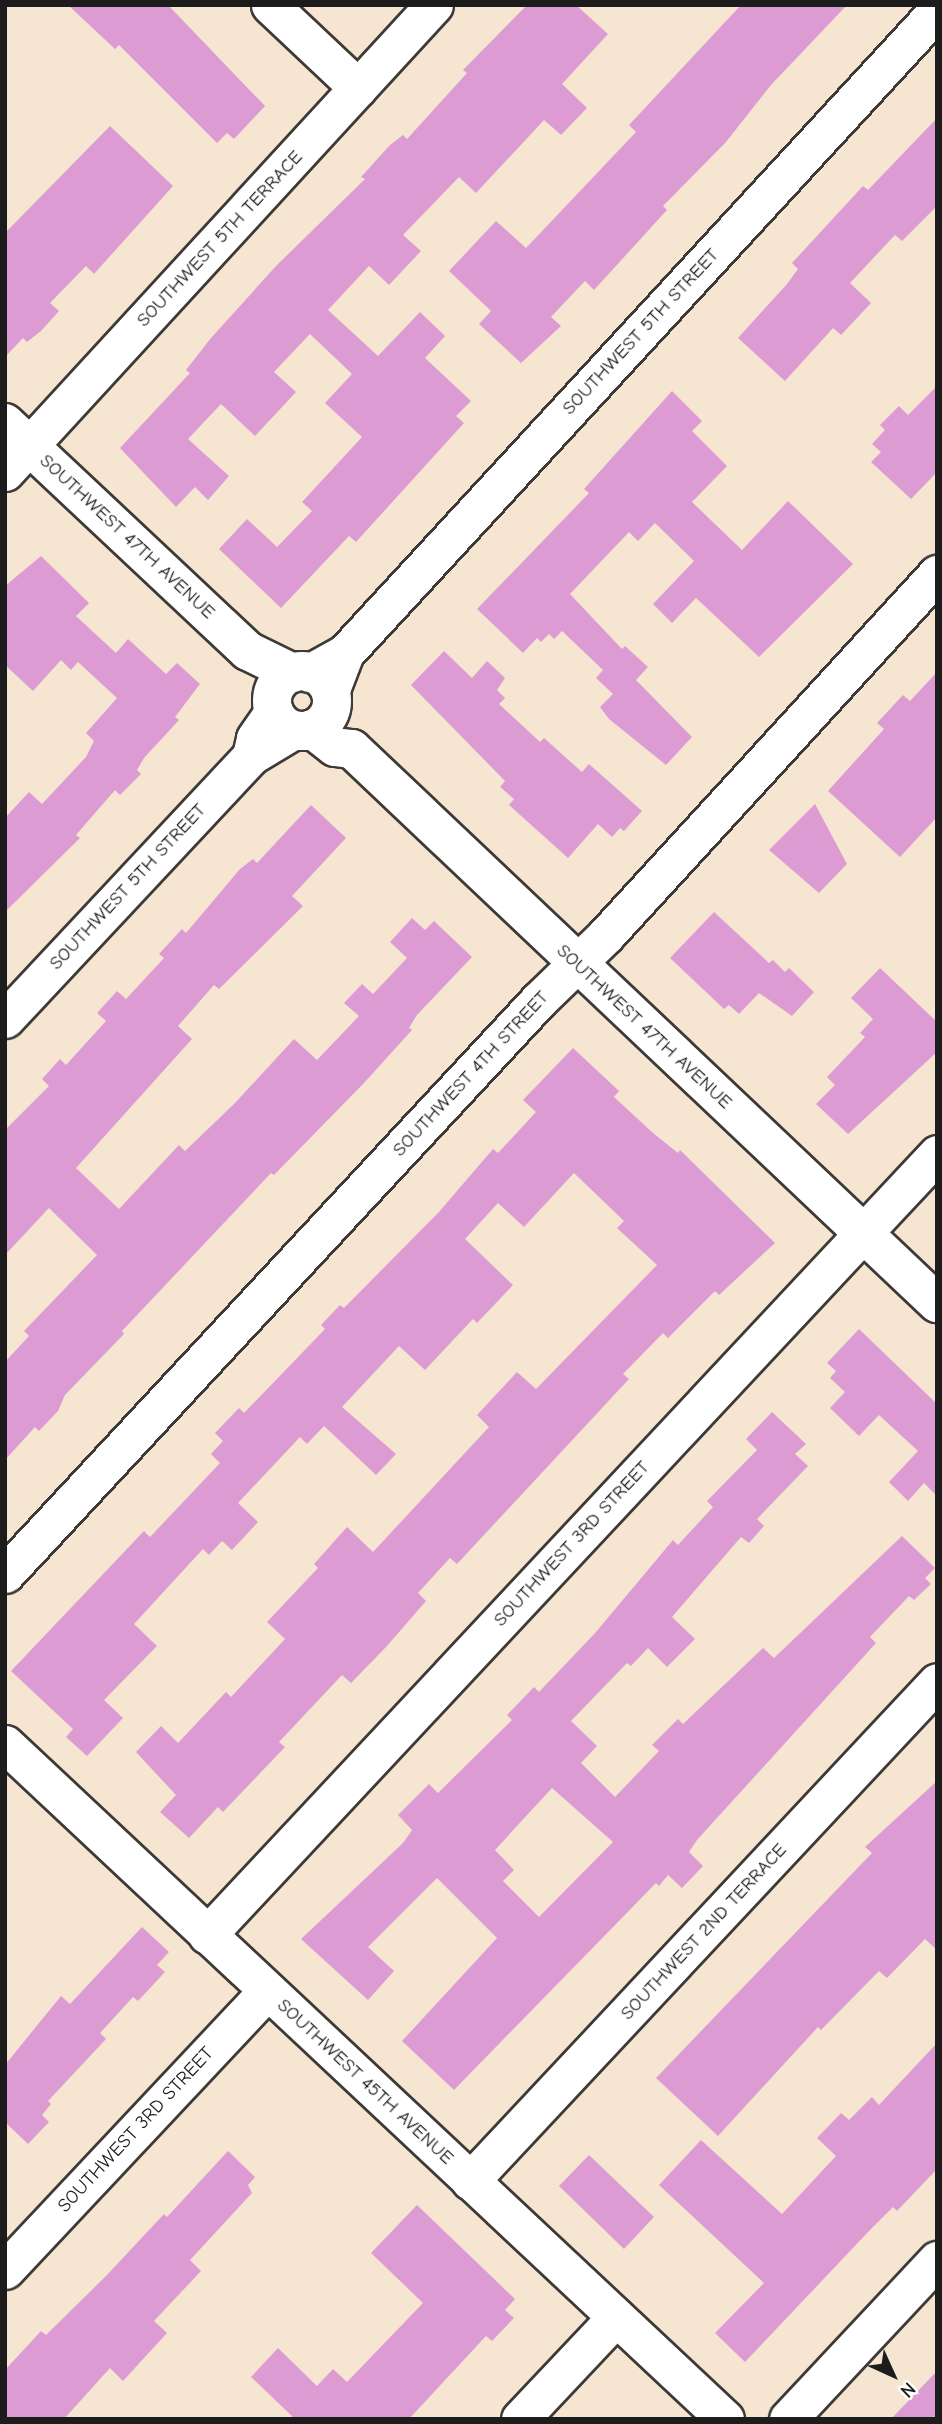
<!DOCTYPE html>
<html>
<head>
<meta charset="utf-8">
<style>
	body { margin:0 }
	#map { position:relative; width:942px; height:2424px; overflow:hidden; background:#f6e6d1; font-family:"Comic Neue",sans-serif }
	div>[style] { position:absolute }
	.building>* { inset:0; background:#dd9bd4 }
	.roads { filter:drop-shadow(2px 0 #3d3a37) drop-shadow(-2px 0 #3d3a37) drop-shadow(0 2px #3d3a37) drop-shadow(0 -2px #3d3a37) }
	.minor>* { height:37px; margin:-18.5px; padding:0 18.5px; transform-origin:18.5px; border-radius:18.5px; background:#fff }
	.tertiary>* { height:38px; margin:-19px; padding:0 19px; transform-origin:19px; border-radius:19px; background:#fff }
	.tertiary>.ring { margin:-19px; padding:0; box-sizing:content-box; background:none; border:38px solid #fff; border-radius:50% }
	span { translate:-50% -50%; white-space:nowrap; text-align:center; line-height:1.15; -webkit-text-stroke:7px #fff; paint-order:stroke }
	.street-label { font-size:19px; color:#1c1c1c }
	.frame { position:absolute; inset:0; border:7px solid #1c1c1c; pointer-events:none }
	.north { position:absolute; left:858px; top:2340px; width:70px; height:70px; -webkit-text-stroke:5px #fff; paint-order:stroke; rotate:135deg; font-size:19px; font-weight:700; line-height:28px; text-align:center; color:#1c1c1c }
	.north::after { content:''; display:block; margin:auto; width:24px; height:32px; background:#1c1c1c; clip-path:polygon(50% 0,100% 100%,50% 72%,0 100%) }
</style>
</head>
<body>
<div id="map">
	<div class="building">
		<i style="clip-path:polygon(68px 5px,168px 5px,265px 106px,234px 139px,227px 133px,217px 143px,119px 45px,115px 49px)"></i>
		<i style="clip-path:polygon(527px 5px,576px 5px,608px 34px,562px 84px,587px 108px,561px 135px,544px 120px,476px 193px,459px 177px,403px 235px,421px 251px,389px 285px,369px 266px,328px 310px,378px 356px,420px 312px,445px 336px,425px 358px,471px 401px,456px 416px,464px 423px,356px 542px,349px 536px,281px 608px,219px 549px,247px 519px,277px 547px,312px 511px,302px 502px,362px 437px,325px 403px,352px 374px,310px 334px,274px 372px,296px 392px,255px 436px,221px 404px,188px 439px,229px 476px,208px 500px,195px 487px,176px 507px,120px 448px,190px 373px,186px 370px,211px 338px,276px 266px,365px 179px,361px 177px,390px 145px,403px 135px,407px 139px,467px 73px,463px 70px)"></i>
		<i style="clip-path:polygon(741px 5px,847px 5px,771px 85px,726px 142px,663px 206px,667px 210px,594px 290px,585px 281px,551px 317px,561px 326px,521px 363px,479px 324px,491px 311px,449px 271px,496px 221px,526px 248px,636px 132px,629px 125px)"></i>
		<i style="clip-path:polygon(937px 118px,937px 206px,902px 241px,895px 235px,850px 283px,871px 303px,841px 335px,833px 328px,785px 381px,738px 338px,787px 284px,798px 269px,792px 263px,863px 186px,868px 190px)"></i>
		<i style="clip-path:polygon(110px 126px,173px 186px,94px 274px,86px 266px,50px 303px,59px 311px,41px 331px,27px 342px,23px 338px,5px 357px,5px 233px)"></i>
		<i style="clip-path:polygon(937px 386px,937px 472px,911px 499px,871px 462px,881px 452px,872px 444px,885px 430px,880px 425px,899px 406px,908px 415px)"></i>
		<i style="clip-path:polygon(672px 391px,702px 421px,692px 431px,727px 466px,692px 502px,742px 550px,788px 501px,853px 564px,759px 657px,696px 598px,672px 623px,653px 604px,694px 561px,655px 523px,638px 541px,629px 532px,570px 594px,622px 649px,625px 646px,648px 667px,636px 680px,692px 737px,666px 765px,609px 719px,600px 707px,613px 694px,596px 678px,603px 670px,562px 631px,554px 639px,549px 634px,541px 642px,537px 638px,523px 653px,477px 609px,589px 493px,584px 489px)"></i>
		<i style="clip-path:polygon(41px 556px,89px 603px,76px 616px,116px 653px,128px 639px,166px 674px,177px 663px,200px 684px,175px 717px,179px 720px,144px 758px,137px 770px,141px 774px,120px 795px,115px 790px,76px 835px,80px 838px,5px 912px,5px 818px,29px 792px,42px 804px,86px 757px,94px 741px,86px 733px,117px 698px,78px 662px,71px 670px,61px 660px,33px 691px,5px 665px,5px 586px)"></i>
		<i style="clip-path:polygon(444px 651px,472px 678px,487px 661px,505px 678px,497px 690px,505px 698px,499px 704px,540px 742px,544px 738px,582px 772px,589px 764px,642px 811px,624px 831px,620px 828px,612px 837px,598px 824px,568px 858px,509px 805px,514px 799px,500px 787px,505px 781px,411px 685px)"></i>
		<i style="clip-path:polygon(937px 672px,937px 817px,900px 857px,828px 791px,884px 729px,877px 723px,903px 695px,910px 701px)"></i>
		<i style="clip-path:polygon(815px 804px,847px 864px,819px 893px,769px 850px)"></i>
		<i style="clip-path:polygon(311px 805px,346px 838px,292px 896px,303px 906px,219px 989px,214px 985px,178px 1026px,192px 1039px,76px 1168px,119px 1209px,179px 1145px,185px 1151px,235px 1103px,294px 1039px,317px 1060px,359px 1016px,344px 1003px,362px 984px,373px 994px,407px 958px,390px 942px,412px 918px,425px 930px,434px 921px,472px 957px,417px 1015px,409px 1028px,412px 1030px,364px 1083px,274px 1175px,271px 1173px,122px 1331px,124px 1334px,65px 1395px,58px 1411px,39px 1431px,35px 1427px,5px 1460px,5px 1362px,29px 1336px,24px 1331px,97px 1255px,49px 1208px,5px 1255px,5px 1130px,49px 1086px,42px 1079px,60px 1059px,66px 1065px,106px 1021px,97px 1013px,117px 991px,126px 999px,164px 958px,159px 954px,182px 929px,186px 933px,240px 869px,253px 859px,257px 863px)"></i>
		<i style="clip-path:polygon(714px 912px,769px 963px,773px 960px,785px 972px,789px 968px,814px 992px,792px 1016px,759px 993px,739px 1014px,729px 1005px,724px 1009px,670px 958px)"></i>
		<i style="clip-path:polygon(880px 968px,937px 1022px,937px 1052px,848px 1134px,816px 1104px,835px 1085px,827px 1077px,865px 1037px,860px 1033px,873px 1019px,851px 998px)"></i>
		<i style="clip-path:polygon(573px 1048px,619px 1091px,614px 1097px,653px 1133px,678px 1153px,680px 1150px,775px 1243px,719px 1295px,715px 1291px,668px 1338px,663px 1333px,623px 1374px,629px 1379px,457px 1564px,450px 1558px,418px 1593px,426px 1601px,387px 1646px,351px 1683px,342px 1675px,279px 1742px,285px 1747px,223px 1812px,218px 1807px,189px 1838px,160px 1812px,176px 1795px,136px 1752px,161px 1726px,178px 1743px,226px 1692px,231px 1697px,285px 1639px,267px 1622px,318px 1568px,314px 1564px,347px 1527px,373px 1552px,489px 1427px,477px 1415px,517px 1372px,536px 1389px,657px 1265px,617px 1228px,624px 1221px,574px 1173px,524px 1227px,498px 1203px,465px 1239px,513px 1285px,477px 1323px,473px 1319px,425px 1370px,399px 1346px,342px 1407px,396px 1454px,376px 1475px,324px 1426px,307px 1444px,300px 1437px,238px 1503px,258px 1522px,232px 1550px,222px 1541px,209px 1555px,203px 1549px,134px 1624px,157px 1646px,104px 1700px,123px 1718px,87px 1756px,66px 1737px,73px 1729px,11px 1671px,144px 1531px,150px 1537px,220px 1463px,211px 1454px,223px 1441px,215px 1433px,239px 1408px,244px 1413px,325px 1329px,321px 1325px,340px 1305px,344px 1308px,438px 1213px,493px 1149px,498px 1153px,536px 1112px,523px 1100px)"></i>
		<i style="clip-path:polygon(859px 1329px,937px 1404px,937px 1496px,924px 1483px,908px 1501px,889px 1482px,918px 1451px,879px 1415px,859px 1436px,830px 1408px,845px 1392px,830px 1378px,836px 1371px,827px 1363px)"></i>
		<i style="clip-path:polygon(evenodd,772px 1412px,806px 1444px,795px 1454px,808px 1466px,757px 1519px,764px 1526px,749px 1543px,741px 1537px,672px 1617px,695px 1639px,667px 1667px,648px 1648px,631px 1666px,627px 1663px,571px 1721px,597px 1746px,581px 1763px,615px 1797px,659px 1751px,652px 1745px,678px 1719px,683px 1724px,763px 1648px,774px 1658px,902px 1536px,935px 1568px,925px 1578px,931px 1584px,914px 1600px,909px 1596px,870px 1637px,876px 1643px,697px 1840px,689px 1852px,703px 1866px,682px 1888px,668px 1875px,659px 1886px,656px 1883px,454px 2090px,402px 2041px,497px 1938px,437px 1878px,368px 1947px,394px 1971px,368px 2000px,301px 1939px,403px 1843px,412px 1830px,398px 1815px,429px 1784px,438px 1793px,512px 1720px,507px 1715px,534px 1687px,539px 1692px,596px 1632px,673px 1540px,678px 1545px,713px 1507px,707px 1501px,757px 1450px,746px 1439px,772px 1412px,552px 1788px,613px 1842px,539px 1917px,503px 1881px,514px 1870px,495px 1850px,552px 1788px)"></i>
		<i style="clip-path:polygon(937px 1781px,937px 1950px,925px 1939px,887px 1978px,879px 1971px,821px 2030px,818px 2027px,718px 2136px,656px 2078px,872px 1853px,865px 1847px)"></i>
		<i style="clip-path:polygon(142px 1927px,169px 1952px,157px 1965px,165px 1972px,138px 2001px,133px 1997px,100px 2033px,106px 2039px,48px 2101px,51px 2104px,42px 2115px,49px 2122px,28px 2144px,5px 2122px,5px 2065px,61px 1996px,70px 2004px)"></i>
		<i style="clip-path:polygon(937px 2043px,937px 2169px,897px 2211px,893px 2207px,870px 2230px,745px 2362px,715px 2333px,764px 2283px,659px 2185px,701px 2140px,782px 2214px,836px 2156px,817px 2138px,841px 2113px,849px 2120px,872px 2097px,879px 2105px)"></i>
		<i style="clip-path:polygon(228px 2151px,255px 2177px,248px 2185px,252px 2193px,190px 2260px,201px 2271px,154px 2321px,167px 2333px,123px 2381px,110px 2368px,64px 2419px,5px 2419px,5px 2370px,41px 2331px,46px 2335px,106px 2276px,164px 2214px,167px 2217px)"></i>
		<i style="clip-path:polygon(589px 2155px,654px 2217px,624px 2249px,559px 2186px)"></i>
		<i style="clip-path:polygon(417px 2205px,515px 2299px,505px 2310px,514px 2318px,492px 2341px,486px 2336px,409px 2419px,295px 2419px,251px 2377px,278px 2348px,317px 2386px,333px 2369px,347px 2382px,423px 2303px,371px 2253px)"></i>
		<i style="clip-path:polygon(937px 2371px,937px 2419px,891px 2419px)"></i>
	</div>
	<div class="roads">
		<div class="minor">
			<i style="left:270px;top:5px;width:121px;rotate:43.3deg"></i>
			<i style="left:5px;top:472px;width:634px;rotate:-47.43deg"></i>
			<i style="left:309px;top:673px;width:41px;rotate:-29.1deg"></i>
			<i style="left:345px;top:653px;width:873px;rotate:-47.32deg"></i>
			<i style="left:330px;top:692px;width:42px;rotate:-69deg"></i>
			<i style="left:251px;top:756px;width:18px;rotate:-77deg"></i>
			<i style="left:255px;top:738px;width:33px;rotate:-55deg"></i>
			<i style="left:5px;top:1019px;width:360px;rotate:-46.9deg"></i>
			<i style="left:251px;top:756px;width:50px;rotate:-31.2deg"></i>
			<i style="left:5px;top:1574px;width:783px;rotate:-47.07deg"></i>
			<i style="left:538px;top:1001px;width:95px;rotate:-44.1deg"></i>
			<i style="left:606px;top:935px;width:490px;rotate:-47.5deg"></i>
			<i style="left:5px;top:1744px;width:987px;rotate:43.15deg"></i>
			<i style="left:207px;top:1935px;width:1069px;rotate:-46.93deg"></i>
			<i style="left:470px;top:2181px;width:683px;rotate:-46.9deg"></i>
			<i style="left:5px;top:2270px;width:383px;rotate:-46.8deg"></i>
			<i style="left:520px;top:2419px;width:140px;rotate:-46.7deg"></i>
			<i style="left:788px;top:2419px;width:218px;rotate:-46.9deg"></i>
		</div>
		<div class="tertiary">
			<i style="left:5px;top:423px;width:333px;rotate:43.2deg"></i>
			<i style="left:248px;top:651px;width:50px;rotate:26.1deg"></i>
			<i class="ring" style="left:272px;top:671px;width:22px;height:22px"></i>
			<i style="left:312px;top:729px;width:29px;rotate:38deg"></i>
			<i style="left:335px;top:747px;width:17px;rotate:7deg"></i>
			<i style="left:352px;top:749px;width:806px;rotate:43.44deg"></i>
		</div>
	</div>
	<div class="street-label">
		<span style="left:220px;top:239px;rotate:-47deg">SOUTHWEST 5TH TERRACE</span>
		<span style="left:641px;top:332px;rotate:-47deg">SOUTHWEST 5TH STREET</span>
		<span style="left:127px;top:537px;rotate:43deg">SOUTHWEST 47TH AVENUE</span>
		<span style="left:128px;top:887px;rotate:-47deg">SOUTHWEST 5TH STREET</span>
		<span style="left:644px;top:1027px;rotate:43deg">SOUTHWEST 47TH AVENUE</span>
		<span style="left:471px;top:1074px;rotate:-47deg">SOUTHWEST 4TH STREET</span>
		<span style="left:572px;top:1544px;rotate:-47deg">SOUTHWEST 3RD STREET</span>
		<span style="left:704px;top:1932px;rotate:-47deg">SOUTHWEST 2ND TERRACE</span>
		<span style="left:365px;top:2082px;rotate:43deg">SOUTHWEST 45TH AVENUE</span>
		<span style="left:136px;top:2130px;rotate:-47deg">SOUTHWEST 3RD STREET</span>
	</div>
	<div class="frame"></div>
	<div class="north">N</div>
</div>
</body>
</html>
